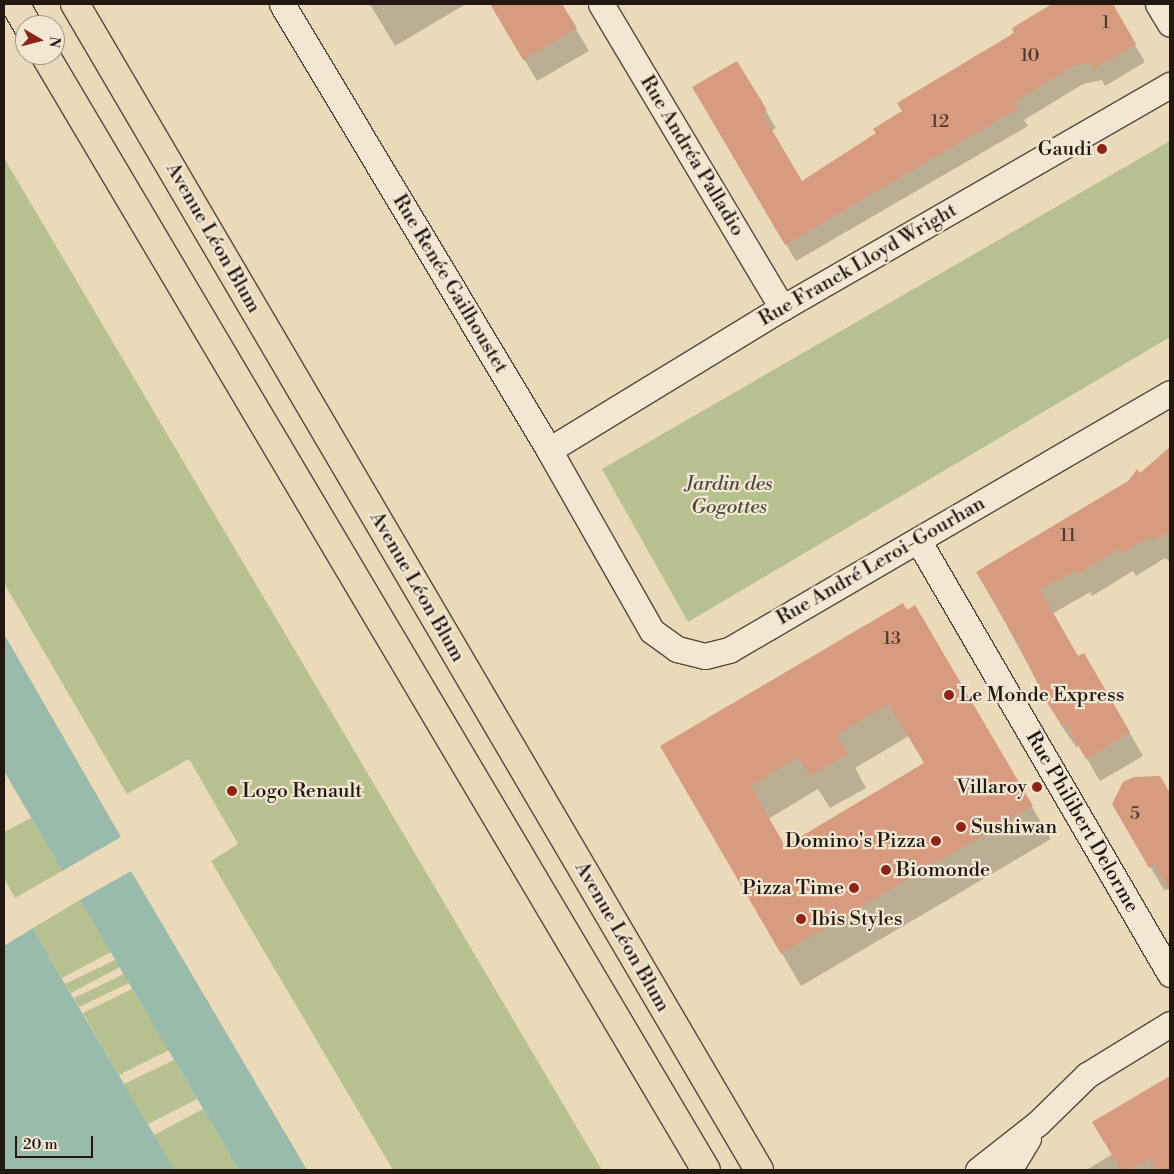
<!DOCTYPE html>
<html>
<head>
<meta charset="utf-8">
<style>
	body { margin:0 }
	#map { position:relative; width:1174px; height:1174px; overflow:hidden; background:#ebdab9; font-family:"Libre Bodoni",serif }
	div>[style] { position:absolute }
	.green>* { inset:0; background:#b7c08f }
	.water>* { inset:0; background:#99bbab }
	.shadow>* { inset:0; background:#0003 }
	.building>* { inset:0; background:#d79b7f }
	.roads { filter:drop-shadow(1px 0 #55483c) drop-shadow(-1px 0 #55483c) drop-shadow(0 1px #55483c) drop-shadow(0 -1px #55483c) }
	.minor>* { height:25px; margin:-12.5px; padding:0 12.5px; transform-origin:12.5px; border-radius:12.5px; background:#f2e7d2 }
	.major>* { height:28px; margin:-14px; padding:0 14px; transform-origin:14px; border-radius:14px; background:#ebdab9 }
	.dots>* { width:14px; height:14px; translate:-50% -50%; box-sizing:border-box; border:2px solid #f2e7d2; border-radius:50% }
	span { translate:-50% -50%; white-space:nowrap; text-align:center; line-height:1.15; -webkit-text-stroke:4.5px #f2e7d2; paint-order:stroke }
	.number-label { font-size:18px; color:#50382d }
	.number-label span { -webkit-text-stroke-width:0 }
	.poi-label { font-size:20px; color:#231712 }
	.right { translate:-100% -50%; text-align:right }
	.left { translate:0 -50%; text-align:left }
	.street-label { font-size:20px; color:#231712 }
	.park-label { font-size:20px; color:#4f4a38; font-style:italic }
	.frame { position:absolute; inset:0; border:5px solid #231712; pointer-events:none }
	.north { position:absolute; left:15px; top:15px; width:50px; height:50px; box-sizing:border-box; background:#f2e7d2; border:1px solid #9f9485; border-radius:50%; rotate:98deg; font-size:14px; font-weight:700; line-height:20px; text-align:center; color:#231712 }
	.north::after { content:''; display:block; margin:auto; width:18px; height:22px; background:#8f2418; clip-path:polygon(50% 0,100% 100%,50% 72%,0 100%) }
	.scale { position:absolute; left:15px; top:1136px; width:78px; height:22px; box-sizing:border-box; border:2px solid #231712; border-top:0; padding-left:6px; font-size:15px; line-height:18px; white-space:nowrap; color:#231712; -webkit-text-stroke:4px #f2e7d2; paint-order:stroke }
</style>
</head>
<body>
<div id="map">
	<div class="green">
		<i style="clip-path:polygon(1170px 141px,1170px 337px,688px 622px,602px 469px)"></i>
		<i style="clip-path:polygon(4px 158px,602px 1170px,393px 1170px,211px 861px,238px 844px,189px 759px,127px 794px,4px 583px)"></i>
		<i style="clip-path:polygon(31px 818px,62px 871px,15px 898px,4px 878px,4px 832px)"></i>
		<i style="clip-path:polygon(80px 900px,111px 952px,62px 978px,33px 928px)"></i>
		<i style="clip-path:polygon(115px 960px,120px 967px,71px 993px,65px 984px)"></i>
		<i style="clip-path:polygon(124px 974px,129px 983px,79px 1007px,74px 998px)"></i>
		<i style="clip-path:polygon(132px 989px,169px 1050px,119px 1075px,83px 1013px)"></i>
		<i style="clip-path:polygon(174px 1060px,197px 1099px,148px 1124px,124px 1084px)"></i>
		<i style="clip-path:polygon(203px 1109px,239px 1170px,175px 1170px,154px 1135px)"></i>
	</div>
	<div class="water">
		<i style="clip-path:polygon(4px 634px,121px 837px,62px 871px,4px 771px)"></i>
		<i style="clip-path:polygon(131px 871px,307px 1170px,239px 1170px,80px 900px)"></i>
		<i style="clip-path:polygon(33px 928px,65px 984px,175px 1170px,4px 1170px,4px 946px)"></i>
	</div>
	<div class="shadow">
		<i style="clip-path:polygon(370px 4px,466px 4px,395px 46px)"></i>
		<i style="clip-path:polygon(491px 4px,561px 4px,589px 51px,537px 81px)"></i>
		<i style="clip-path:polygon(1052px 4px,1111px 4px,1145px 62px,1105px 86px,1102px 80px,1083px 84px,1024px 120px,1028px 126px,796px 261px,694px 87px,737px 63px,776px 128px,771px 131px,802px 183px,878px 134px)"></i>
		<i style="clip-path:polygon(1170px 456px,1170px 562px,1165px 558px,1136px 576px,1133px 571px,1092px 596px,1090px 592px,1052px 614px,1078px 657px,1084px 654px,1143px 756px,1100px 781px,1079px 745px,1076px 747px,1061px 725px,978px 573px,1139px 475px,1159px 458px)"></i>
		<i style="clip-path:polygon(evenodd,914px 607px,1051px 839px,801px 986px,662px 747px,914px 607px,909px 736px,926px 764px,785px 848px,768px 819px,818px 789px,830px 808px,866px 788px,855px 768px,909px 736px)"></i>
		<i style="clip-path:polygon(1159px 777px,1170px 795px,1170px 889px,1164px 890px,1113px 804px)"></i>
		<i style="clip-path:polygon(1170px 1077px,1170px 1170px,1086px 1170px,1113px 1154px,1094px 1122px)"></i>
	</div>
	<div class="building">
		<i style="clip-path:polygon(490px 4px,562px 4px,577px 28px,523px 60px)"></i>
		<i style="clip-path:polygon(1052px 4px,1113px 4px,1136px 44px,1094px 69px,1090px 63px,1073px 66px,1015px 102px,1019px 108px,785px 245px,692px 87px,737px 61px,767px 110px,762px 113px,802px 181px,876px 133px,873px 129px,902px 111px,897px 103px,1014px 33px,1012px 28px)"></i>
		<i style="clip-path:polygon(1170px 447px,1170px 531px,1154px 541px,1151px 536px,1122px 553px,1119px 549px,1078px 574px,1076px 570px,1040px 590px,1078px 656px,1084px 653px,1130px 732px,1086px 759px,1065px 723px,1061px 724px,1046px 701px,1019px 645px,976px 572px,1128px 481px,1137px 469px,1140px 473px)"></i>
		<i style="clip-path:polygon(evenodd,903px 603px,907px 610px,915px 605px,1033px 806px,781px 954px,660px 746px,903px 603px,889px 704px,924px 763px,785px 846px,751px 786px,798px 757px,810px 776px,848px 754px,837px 735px,889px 704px)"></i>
		<i style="clip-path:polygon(1160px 776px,1170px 793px,1170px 891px,1155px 864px,1149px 868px,1112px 804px,1123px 782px,1134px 777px)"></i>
		<i style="clip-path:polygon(1170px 1076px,1170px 1170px,1156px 1170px,1150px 1159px,1131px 1170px,1121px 1170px,1092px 1122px)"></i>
	</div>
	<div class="roads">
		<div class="minor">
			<i style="left:282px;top:4px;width:520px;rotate:59.09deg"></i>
			<i style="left:549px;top:450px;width:208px;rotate:60.4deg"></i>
			<i style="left:652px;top:631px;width:31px;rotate:36deg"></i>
			<i style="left:677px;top:649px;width:29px;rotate:14deg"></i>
			<i style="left:705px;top:656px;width:25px;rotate:-14deg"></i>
			<i style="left:729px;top:650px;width:510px;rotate:-30.23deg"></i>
			<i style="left:601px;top:4px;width:354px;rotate:59.2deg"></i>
			<i style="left:1158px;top:4px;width:23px;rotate:59deg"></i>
			<i style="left:549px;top:450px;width:273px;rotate:-31.4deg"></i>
			<i style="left:782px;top:308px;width:448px;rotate:-29.9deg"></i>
			<i style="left:918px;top:540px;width:502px;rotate:59.86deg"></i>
			<i style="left:978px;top:1170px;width:76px;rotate:-38.1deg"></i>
			<i style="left:1038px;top:1123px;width:69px;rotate:-44.4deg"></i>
			<i style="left:1087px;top:1075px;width:97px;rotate:-31.6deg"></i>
			<i style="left:1009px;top:1170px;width:37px;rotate:-59deg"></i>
		</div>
		<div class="major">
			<i style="left:15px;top:4px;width:24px;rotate:60deg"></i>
			<i style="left:75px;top:4px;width:1352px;rotate:59.6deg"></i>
			<i style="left:45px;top:55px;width:1296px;rotate:59.34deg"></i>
		</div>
	</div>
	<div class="dots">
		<i style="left:1102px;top:149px;background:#8f2418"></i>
		<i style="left:949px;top:695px;background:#8f2418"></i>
		<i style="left:1037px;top:787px;background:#8f2418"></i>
		<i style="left:232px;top:791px;background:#8f2418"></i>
		<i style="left:961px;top:827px;background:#8f2418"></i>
		<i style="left:936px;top:841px;background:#8f2418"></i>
		<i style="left:886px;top:870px;background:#8f2418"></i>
		<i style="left:854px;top:888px;background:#8f2418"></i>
		<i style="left:801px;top:919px;background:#8f2418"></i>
	</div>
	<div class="number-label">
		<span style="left:1106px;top:23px">1</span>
		<span style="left:1030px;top:56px">10</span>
		<span style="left:940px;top:122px">12</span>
		<span style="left:1068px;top:536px">11</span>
		<span style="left:892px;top:639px">13</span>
		<span style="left:1135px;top:814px">5</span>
	</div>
	<div class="poi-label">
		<span class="right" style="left:1092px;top:149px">Gaudi</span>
		<span class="left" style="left:959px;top:695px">Le Monde Express</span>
		<span class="right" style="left:1027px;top:787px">Villaroy</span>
		<span class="left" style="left:242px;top:791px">Logo Renault</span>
		<span class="left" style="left:971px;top:827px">Sushiwan</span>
		<span class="right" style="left:926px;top:841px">Domino's Pizza</span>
		<span class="left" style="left:896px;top:870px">Biomonde</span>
		<span class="right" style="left:844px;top:888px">Pizza Time</span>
		<span class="left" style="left:811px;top:919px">Ibis Styles</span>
	</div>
	<div class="street-label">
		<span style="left:692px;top:156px;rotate:59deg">Rue Andréa Palladio</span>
		<span style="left:213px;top:238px;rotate:60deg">Avenue Léon Blum</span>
		<span style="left:858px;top:265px;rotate:-30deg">Rue Franck Lloyd Wright</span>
		<span style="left:450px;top:284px;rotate:59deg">Rue Renée Gailhoustet</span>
		<span style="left:881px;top:561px;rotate:-30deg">Rue André Leroi-Gourhan</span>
		<span style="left:417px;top:587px;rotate:60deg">Avenue Léon Blum</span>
		<span style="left:1082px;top:822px;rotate:60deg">Rue Philibert Delorme</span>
		<span style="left:622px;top:937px;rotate:60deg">Avenue Léon Blum</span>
	</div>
	<div class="park-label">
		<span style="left:729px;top:496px">Jardin des<br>Gogottes</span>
	</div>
	<div class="frame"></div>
	<div class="north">N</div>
	<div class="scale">20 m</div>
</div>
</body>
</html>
